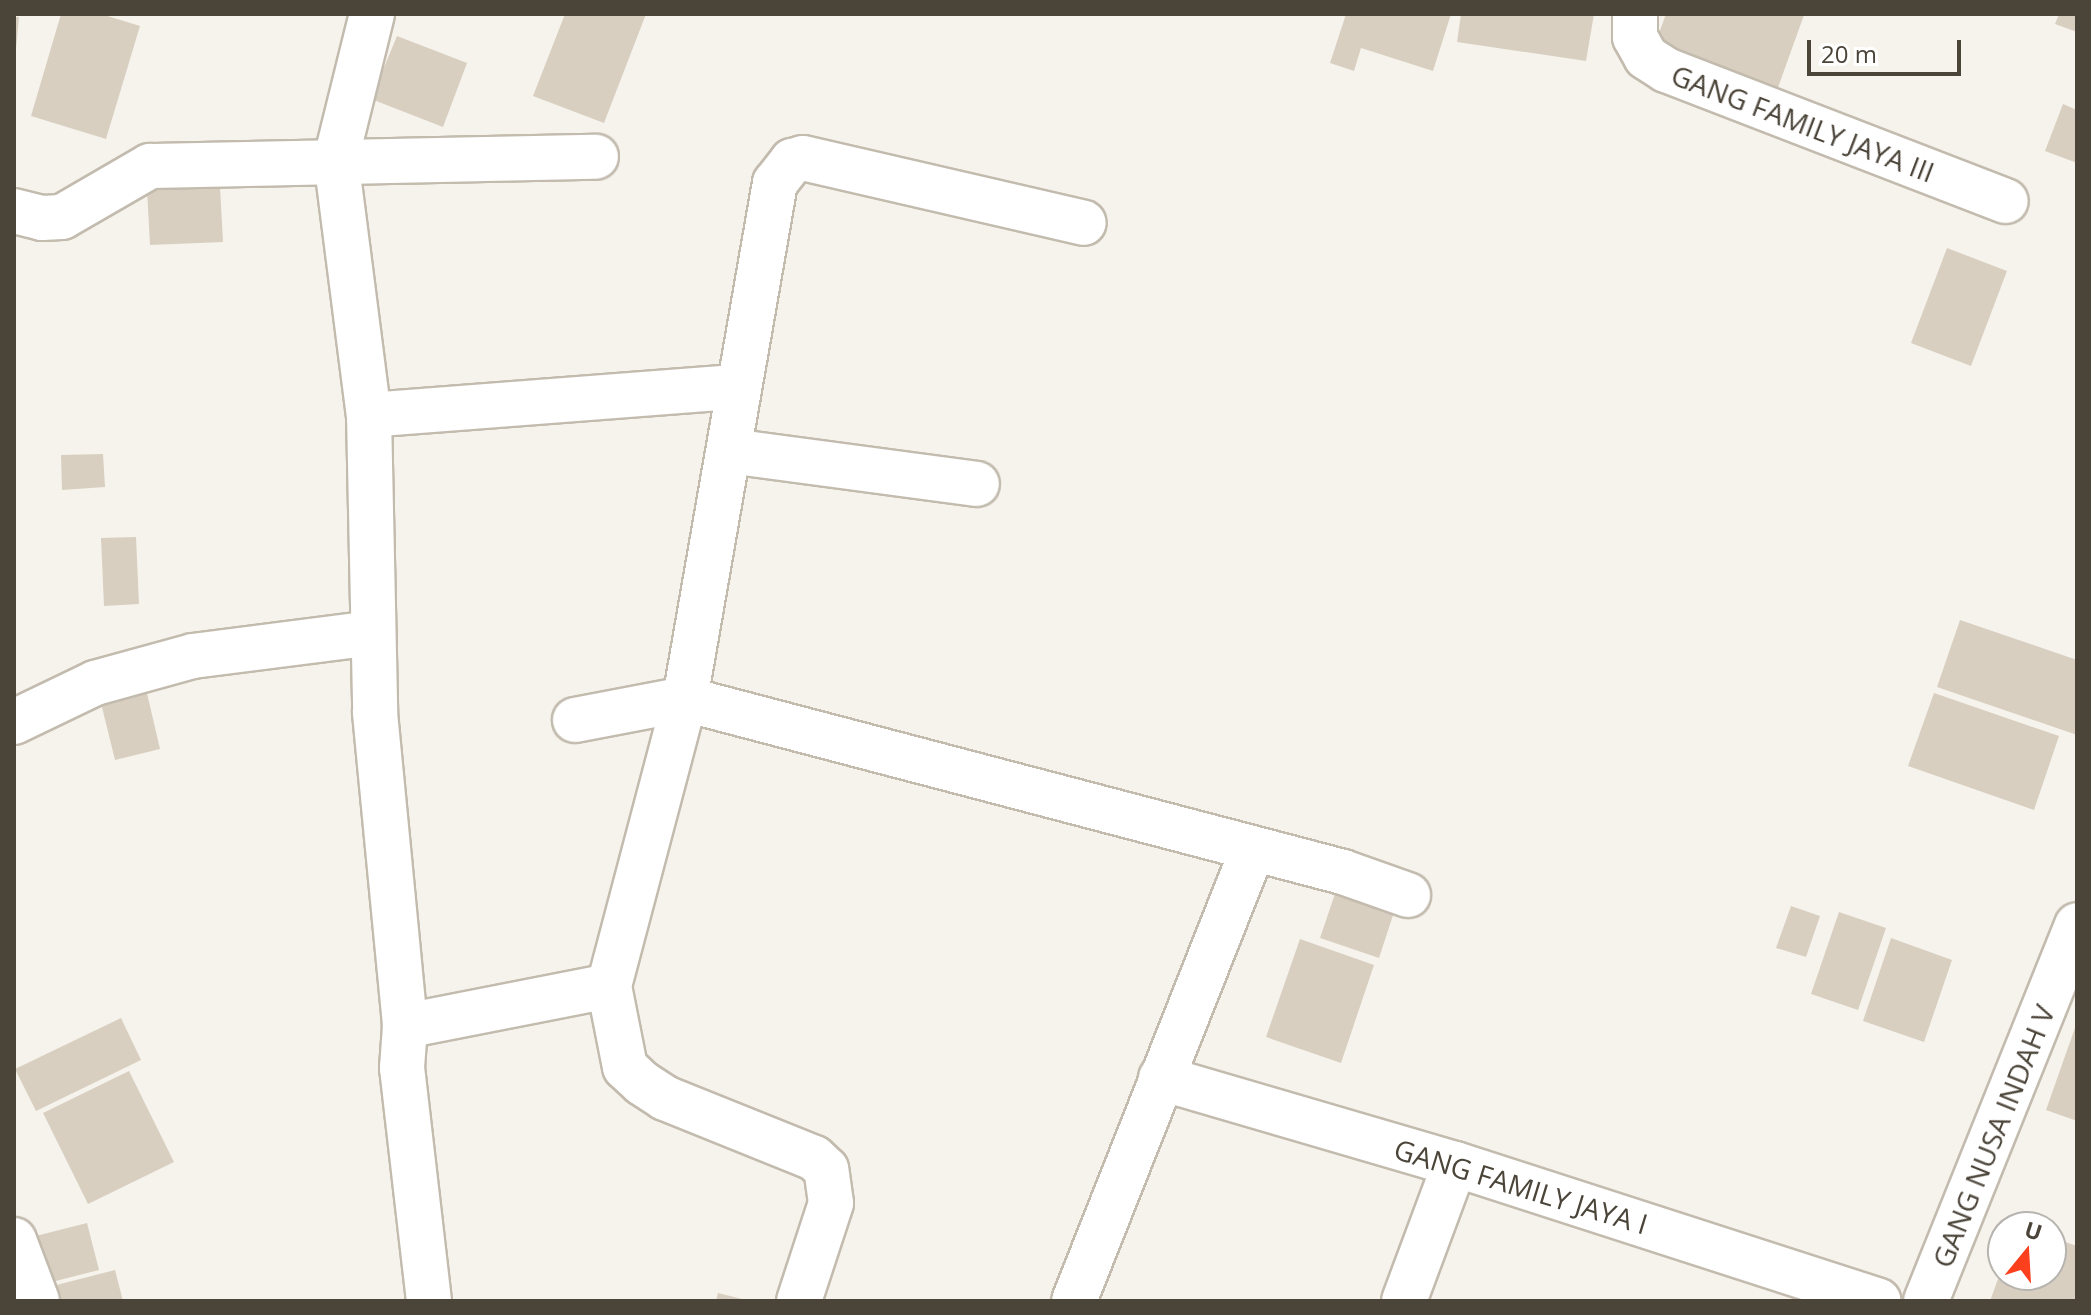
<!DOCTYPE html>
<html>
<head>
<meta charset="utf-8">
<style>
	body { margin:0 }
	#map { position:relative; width:2091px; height:1315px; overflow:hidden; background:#f6f3ec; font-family:"Open Sans",sans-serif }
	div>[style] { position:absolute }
	.building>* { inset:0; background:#d8cfc1 }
	.roads { filter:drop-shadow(2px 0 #c2bbae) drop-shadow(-2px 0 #c2bbae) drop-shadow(0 2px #c2bbae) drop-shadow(0 -2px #c2bbae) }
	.minor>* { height:44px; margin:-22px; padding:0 22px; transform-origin:22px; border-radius:22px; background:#fff }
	span { translate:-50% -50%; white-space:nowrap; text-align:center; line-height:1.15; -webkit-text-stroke:8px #fff; paint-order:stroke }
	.street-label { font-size:28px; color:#4b4439 }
	.frame { position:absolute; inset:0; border:16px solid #4b4439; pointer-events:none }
	.north { position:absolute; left:1987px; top:1211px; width:80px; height:80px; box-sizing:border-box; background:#fff; border:2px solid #b7b4b0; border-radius:50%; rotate:18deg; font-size:22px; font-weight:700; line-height:32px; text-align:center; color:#4b4439 }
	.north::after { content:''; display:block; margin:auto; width:28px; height:36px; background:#fc3f1d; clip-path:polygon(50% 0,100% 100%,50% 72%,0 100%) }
	.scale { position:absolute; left:1807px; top:40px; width:154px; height:36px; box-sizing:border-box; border:4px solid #4b4439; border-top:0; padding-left:10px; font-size:24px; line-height:28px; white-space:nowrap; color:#4b4439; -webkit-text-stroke:6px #fff; paint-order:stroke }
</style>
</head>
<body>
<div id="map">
	<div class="building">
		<i style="clip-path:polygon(61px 14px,101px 14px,140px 26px,106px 139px,31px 116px)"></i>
		<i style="clip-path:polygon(565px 14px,646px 14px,604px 123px,533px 96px)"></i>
		<i style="clip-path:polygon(1346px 14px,1451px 14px,1433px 71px,1361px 48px,1354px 71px,1330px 63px)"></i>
		<i style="clip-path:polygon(1461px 14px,1594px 14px,1586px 61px,1457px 42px)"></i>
		<i style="clip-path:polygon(1666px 14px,1802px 14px,1804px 15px,1775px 96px,1652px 52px)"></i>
		<i style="clip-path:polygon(2059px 14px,2077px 14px,2077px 32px,2055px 24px)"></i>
		<i style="clip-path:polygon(14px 17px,19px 17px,16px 49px,14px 49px)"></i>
		<i style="clip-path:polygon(397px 36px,467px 63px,443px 127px,371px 99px)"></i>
		<i style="clip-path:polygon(2063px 104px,2077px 110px,2077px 163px,2045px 151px)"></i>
		<i style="clip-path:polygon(219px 168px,223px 242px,150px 245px,146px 171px)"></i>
		<i style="clip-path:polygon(1947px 248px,2007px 271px,1971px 366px,1911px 343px)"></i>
		<i style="clip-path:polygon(103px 454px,105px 487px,62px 490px,61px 455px)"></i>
		<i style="clip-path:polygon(136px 537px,139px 604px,104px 606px,101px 538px)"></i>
		<i style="clip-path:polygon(1960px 620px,2077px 660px,2077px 735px,1937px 687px)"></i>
		<i style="clip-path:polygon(143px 676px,160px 749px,115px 760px,97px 687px)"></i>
		<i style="clip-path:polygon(1934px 693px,2059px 736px,2034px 810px,1908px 766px)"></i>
		<i style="clip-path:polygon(1340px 879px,1398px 900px,1379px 958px,1320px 938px)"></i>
		<i style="clip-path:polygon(1791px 906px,1820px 916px,1806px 957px,1776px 948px)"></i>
		<i style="clip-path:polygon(1839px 912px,1886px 928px,1858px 1010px,1811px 994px)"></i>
		<i style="clip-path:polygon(1891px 938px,1952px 960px,1924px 1042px,1863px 1021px)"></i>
		<i style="clip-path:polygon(1300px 939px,1374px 965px,1341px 1063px,1266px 1037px)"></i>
		<i style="clip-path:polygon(121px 1018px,141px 1060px,36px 1111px,15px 1069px)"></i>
		<i style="clip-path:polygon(2077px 1022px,2077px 1121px,2046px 1110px)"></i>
		<i style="clip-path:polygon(129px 1071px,174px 1162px,88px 1204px,43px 1113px)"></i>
		<i style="clip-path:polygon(87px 1223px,99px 1270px,36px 1286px,24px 1239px)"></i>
		<i style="clip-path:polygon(2051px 1237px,2077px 1246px,2077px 1301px,1990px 1301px,2003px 1265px,2003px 1275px,2051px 1275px)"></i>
		<i style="clip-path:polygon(115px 1270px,123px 1301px,49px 1301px,45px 1288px)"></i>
		<i style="clip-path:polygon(718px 1293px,746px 1300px,746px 1301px,716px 1301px)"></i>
	</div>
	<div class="roads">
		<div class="minor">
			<i style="left:372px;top:14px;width:149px;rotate:103.9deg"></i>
			<i style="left:336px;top:159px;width:258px;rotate:82.7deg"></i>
			<i style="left:369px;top:415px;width:298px;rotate:88.8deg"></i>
			<i style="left:375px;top:713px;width:314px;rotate:84.5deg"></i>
			<i style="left:1635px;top:14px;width:23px;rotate:90deg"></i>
			<i style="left:1635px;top:37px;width:23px;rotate:61deg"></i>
			<i style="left:1646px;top:57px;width:24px;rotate:33deg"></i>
			<i style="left:1666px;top:70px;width:364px;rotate:21.1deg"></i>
			<i style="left:14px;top:211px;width:29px;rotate:14deg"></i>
			<i style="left:42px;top:218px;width:20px;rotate:-3deg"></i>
			<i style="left:62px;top:217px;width:102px;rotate:-30.1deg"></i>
			<i style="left:150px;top:166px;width:446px;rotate:-1.2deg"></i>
			<i style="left:369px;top:415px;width:368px;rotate:-4.4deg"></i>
			<i style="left:730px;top:451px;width:249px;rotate:7.6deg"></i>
			<i style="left:575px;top:720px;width:112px;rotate:-10.8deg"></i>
			<i style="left:685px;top:699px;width:680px;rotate:14.73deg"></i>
			<i style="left:1343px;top:872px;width:69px;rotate:19.5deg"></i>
			<i style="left:14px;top:722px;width:90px;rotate:-25.7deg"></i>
			<i style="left:95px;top:683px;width:102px;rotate:-15.4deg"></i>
			<i style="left:193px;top:656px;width:180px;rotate:-7.3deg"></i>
			<i style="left:1161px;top:1078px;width:306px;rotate:16.3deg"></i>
			<i style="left:1455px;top:1164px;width:445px;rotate:17.9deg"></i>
			<i style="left:14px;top:1240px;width:65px;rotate:69.3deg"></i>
			<i style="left:429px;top:1301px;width:235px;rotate:-96.6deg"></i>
			<i style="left:402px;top:1068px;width:42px;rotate:-85.9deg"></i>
			<i style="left:405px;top:1026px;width:208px;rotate:-11.1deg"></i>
			<i style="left:799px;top:1301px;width:103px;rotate:-71.9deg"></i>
			<i style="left:831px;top:1203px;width:34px;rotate:-98deg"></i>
			<i style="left:826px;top:1169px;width:16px;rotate:-137deg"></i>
			<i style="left:814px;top:1158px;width:161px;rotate:-158.1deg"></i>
			<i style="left:665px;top:1098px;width:27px;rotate:-147deg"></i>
			<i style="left:642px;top:1083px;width:23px;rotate:-137deg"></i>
			<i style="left:625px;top:1067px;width:83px;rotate:-101.2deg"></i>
			<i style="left:609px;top:986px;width:297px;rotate:-75.2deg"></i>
			<i style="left:685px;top:699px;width:524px;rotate:-80.11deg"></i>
			<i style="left:775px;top:183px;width:28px;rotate:-52deg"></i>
			<i style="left:792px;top:161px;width:11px;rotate:-15deg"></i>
			<i style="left:803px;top:158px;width:288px;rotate:13deg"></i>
			<i style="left:1074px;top:1301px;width:483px;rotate:-68.4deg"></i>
			<i style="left:1404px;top:1301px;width:146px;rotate:-69.6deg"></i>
			<i style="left:1926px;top:1301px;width:405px;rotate:-68.1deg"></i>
		</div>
	</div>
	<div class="street-label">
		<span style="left:1803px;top:123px;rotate:21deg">GANG FAMILY JAYA III</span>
		<span style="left:1993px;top:1136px;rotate:-68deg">GANG NUSA INDAH V</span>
		<span style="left:1521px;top:1186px;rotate:17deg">GANG FAMILY JAYA I</span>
	</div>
	<div class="frame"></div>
	<div class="north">U</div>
	<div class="scale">20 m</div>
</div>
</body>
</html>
